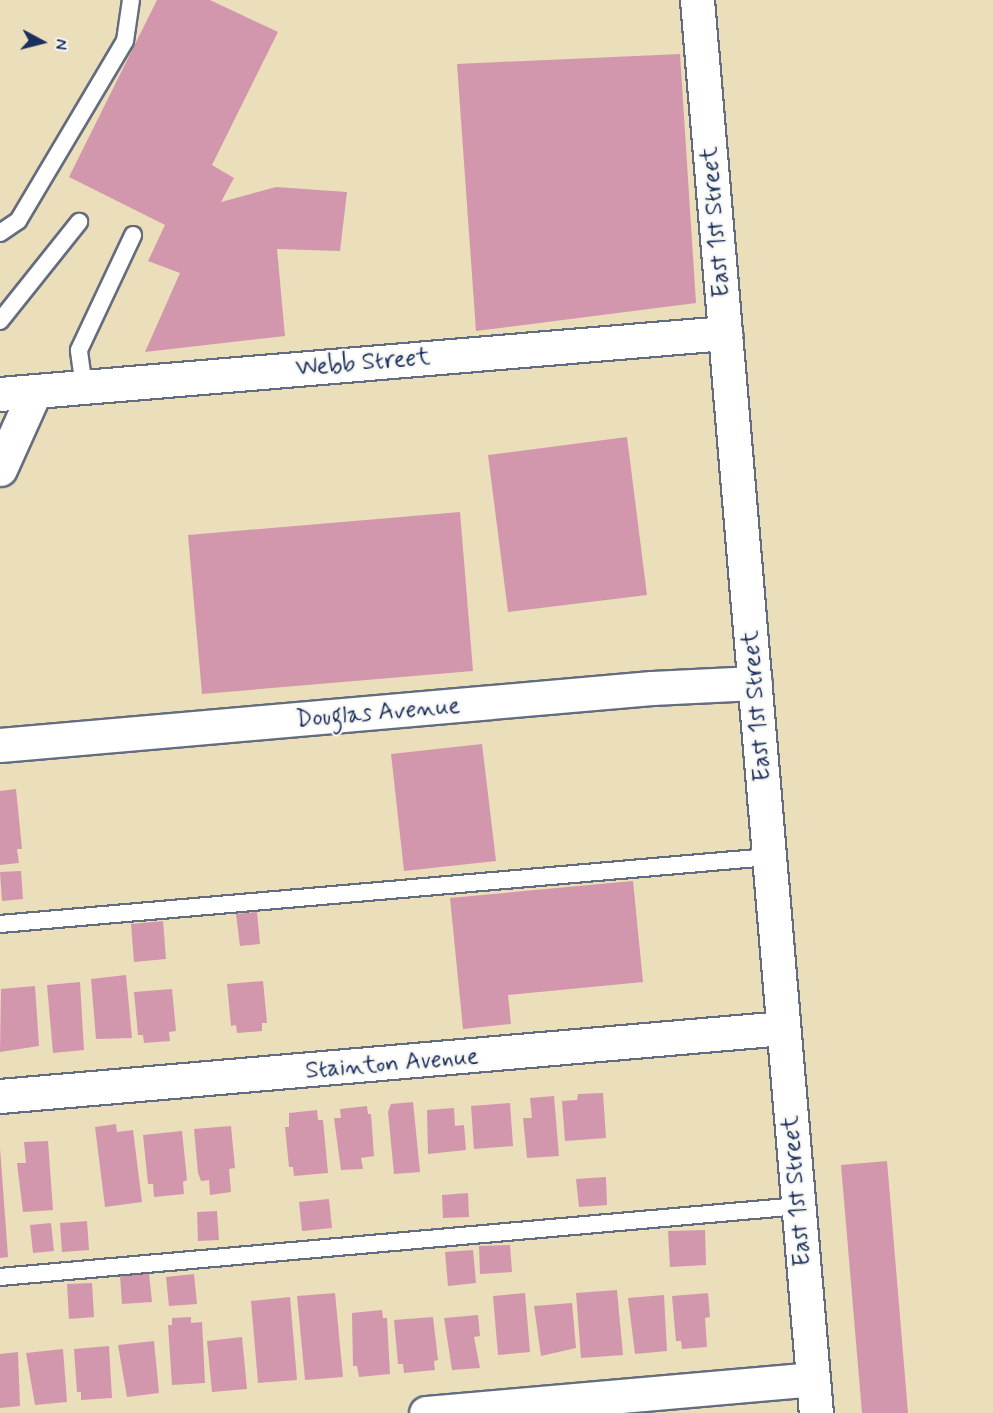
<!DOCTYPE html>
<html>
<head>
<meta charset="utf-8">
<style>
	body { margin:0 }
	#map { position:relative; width:993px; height:1413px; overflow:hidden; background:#ebdebb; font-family:Mynerve,sans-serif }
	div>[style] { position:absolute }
	.building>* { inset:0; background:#d397ad }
	.roads { filter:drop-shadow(2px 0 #646c7f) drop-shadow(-2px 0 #646c7f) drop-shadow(0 2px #646c7f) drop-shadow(0 -2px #646c7f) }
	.service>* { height:16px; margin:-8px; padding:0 8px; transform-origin:8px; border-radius:8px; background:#fff }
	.minor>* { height:33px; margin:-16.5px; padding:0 16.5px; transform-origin:16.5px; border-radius:16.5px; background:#fff }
	.secondary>* { height:33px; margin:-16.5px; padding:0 16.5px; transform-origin:16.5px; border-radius:16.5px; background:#fff }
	span { translate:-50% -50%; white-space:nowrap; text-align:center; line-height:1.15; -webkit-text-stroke:4.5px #f6f6f2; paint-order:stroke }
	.street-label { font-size:24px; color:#1b2f5e }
	.north { position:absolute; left:12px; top:12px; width:60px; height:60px; -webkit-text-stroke:4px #f6f6f2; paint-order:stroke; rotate:97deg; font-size:16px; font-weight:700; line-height:24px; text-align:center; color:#1b2f5e }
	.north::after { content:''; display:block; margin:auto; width:21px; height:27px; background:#1b2f5e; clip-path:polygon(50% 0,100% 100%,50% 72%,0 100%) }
</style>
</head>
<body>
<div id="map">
	<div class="building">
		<i style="clip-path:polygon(157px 0,210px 0,278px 32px,212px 165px,234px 178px,221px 202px,276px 187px,347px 192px,340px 251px,277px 249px,285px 336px,145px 352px,180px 273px,148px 261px,165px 225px,69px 177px)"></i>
		<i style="clip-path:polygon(680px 54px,696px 303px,476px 331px,457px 64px)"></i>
		<i style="clip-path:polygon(627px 437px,647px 595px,508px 612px,488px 455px)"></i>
		<i style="clip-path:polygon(460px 512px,473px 671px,202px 694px,188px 535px)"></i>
		<i style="clip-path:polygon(482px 744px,496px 861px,404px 871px,391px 754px)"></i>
		<i style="clip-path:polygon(16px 789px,22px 849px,17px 849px,19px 863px,0 865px,0 791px)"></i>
		<i style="clip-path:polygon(21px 871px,23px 899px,2px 901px,0 872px)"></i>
		<i style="clip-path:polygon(633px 881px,643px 982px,508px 995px,511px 1024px,463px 1029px,450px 898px)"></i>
		<i style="clip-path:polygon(257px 912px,260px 944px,240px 946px,236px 914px)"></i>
		<i style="clip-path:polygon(163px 921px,166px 959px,134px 962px,131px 924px)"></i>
		<i style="clip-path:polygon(126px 975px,132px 1038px,96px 1039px,91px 979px)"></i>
		<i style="clip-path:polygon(263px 981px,267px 1023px,262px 1023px,262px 1031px,237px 1033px,236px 1025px,231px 1026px,227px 984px)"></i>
		<i style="clip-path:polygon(80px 982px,84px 1050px,53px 1053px,47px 985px)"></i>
		<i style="clip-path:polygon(35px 986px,39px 1046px,0 1052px,1px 989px)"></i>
		<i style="clip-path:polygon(172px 989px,176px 1031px,169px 1032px,170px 1041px,144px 1043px,143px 1035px,138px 1035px,134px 992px)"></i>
		<i style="clip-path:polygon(603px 1093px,606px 1138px,565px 1141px,562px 1101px,577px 1100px,578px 1094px)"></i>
		<i style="clip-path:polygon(554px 1096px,559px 1156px,527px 1158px,523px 1118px,532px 1118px,530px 1098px)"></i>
		<i style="clip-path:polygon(413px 1102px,420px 1172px,394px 1174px,388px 1112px,391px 1104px)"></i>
		<i style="clip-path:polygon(510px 1103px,513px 1146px,474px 1149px,471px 1106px)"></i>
		<i style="clip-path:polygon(367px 1106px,368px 1114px,371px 1114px,374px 1156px,361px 1158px,363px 1169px,341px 1170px,334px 1118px,341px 1118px,340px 1109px)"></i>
		<i style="clip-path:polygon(454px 1108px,455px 1126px,464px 1125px,466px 1150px,428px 1154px,427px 1110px)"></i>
		<i style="clip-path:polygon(317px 1110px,318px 1120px,323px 1120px,328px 1173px,294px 1176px,293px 1167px,289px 1167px,285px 1127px,289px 1127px,289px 1113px)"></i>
		<i style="clip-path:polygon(116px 1124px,117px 1132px,133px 1130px,142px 1202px,105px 1207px,95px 1127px)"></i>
		<i style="clip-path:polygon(231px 1126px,235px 1168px,229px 1169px,231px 1192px,210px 1195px,209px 1180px,201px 1181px,198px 1173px,194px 1129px)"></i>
		<i style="clip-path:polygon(182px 1131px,187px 1180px,183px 1182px,184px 1194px,154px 1197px,153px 1184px,148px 1184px,143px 1135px)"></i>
		<i style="clip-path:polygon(48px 1141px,53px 1210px,23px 1212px,17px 1163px,26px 1163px,24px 1142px)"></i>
		<i style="clip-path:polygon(0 1148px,8px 1257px,0 1258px)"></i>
		<i style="clip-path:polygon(887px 1161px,908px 1413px,862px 1413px,841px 1165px)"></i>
		<i style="clip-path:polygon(606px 1177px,607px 1205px,579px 1207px,576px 1179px)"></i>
		<i style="clip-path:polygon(468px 1193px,469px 1217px,443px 1218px,442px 1195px)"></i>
		<i style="clip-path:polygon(329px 1199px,332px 1228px,302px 1231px,299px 1202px)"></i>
		<i style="clip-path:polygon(217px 1211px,219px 1240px,198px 1241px,197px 1212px)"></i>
		<i style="clip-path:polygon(87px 1221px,89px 1250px,62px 1252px,60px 1223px)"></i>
		<i style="clip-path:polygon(51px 1223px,54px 1251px,33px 1253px,30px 1225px)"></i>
		<i style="clip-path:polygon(705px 1230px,706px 1265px,670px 1267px,668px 1231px)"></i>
		<i style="clip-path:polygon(510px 1245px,512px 1272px,480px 1274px,479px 1246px)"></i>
		<i style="clip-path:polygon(473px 1250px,476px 1283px,448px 1286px,445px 1252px)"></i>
		<i style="clip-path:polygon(149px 1273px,152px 1302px,122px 1304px,120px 1276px)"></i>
		<i style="clip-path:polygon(194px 1274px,197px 1304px,169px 1306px,166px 1277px)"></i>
		<i style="clip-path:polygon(92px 1283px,94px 1317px,69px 1319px,67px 1284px)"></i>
		<i style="clip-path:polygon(617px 1290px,623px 1355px,581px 1358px,576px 1293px)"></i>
		<i style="clip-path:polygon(335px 1293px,343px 1377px,305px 1380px,297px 1296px)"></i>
		<i style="clip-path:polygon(525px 1293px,530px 1352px,498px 1355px,493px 1296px)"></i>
		<i style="clip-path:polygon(708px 1293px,710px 1317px,705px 1318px,707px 1347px,682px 1349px,681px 1341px,676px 1341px,672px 1296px)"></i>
		<i style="clip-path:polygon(664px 1295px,667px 1351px,635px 1354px,628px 1298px)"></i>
		<i style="clip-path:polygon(290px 1297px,297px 1380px,258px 1383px,251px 1301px)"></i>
		<i style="clip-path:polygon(572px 1303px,576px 1348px,541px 1356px,534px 1306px)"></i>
		<i style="clip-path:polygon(382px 1310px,383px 1318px,387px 1318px,390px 1374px,359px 1377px,357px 1366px,353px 1366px,352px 1313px)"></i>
		<i style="clip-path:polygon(478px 1315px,480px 1336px,474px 1337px,480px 1368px,452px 1370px,444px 1318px)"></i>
		<i style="clip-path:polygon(191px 1317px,191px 1323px,202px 1322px,205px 1383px,172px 1385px,168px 1325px,172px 1325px,172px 1318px)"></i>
		<i style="clip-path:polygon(433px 1317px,438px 1360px,434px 1361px,435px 1370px,404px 1373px,403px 1364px,398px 1364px,394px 1320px)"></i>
		<i style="clip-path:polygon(242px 1337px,247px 1389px,212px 1392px,207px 1341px)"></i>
		<i style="clip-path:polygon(154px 1341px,159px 1393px,127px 1397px,118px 1345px)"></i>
		<i style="clip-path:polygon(109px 1346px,112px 1398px,81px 1400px,81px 1392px,77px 1392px,74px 1349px)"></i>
		<i style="clip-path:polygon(63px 1349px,67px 1402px,35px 1405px,26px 1353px)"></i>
		<i style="clip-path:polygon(18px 1352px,20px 1406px,0 1408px,0 1354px)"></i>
	</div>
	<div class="roads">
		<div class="service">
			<i style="left:0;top:233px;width:22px;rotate:-34deg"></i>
			<i style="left:18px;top:221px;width:209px;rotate:-59.3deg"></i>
			<i style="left:125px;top:41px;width:41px;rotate:-81.7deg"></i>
			<i style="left:0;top:321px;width:127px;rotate:-51.4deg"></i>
			<i style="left:84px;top:387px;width:37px;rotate:-98deg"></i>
			<i style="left:79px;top:350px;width:127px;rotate:-64.8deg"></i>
			<i style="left:0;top:924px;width:772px;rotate:-4.98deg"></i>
			<i style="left:0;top:1277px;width:801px;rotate:-5.08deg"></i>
		</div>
		<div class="minor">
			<i style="left:0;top:394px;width:728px;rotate:-4.81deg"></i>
			<i style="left:0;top:469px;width:85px;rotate:-65.8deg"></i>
			<i style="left:0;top:745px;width:654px;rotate:-5deg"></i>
			<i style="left:652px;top:688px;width:103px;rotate:-2.8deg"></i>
			<i style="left:0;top:1096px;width:786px;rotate:-4.96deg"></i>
			<i style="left:426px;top:1413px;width:388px;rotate:-5deg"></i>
		</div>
		<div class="secondary">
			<i style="left:697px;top:0;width:1418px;rotate:85.19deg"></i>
		</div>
	</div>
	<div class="street-label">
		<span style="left:716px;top:222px;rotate:-95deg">East 1st Street</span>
		<span style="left:363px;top:363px;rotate:-5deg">Webb Street</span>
		<span style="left:757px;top:706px;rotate:-95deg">East 1st Street</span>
		<span style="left:378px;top:713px;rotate:-5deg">Douglas Avenue</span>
		<span style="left:392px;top:1064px;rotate:-5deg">Stainton Avenue</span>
		<span style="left:797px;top:1191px;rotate:-95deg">East 1st Street</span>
	</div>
	<div class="north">N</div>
</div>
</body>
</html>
